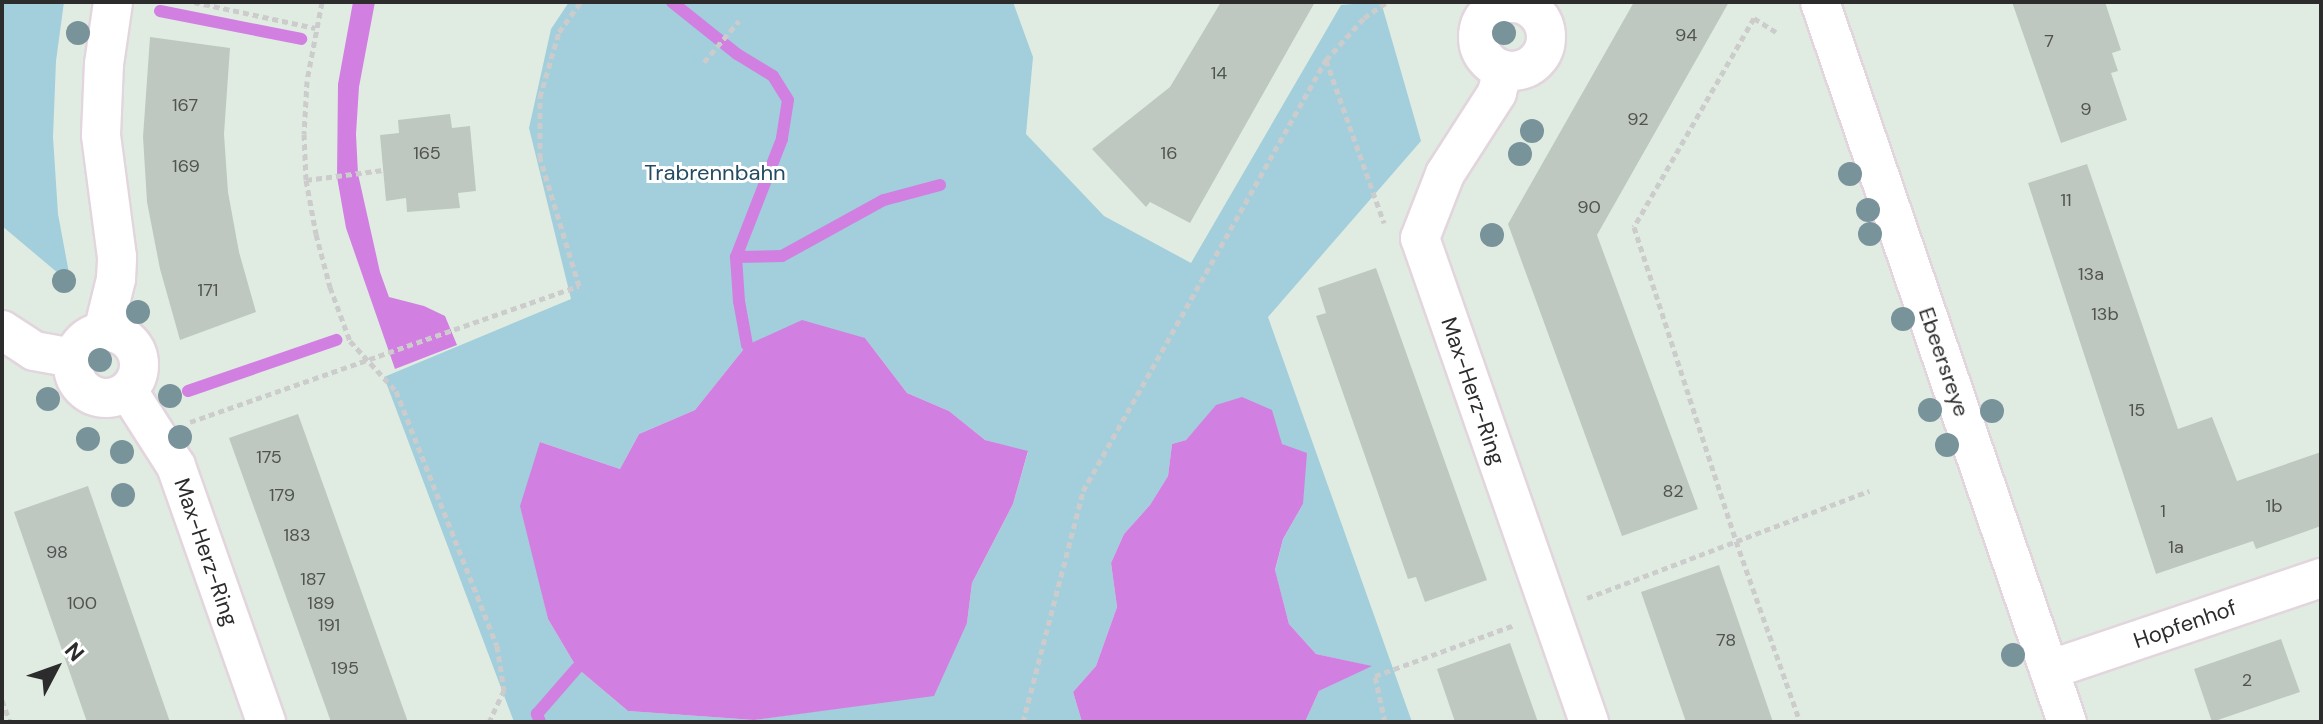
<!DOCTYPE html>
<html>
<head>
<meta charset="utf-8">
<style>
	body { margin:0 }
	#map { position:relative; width:2323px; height:724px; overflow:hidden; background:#e0ece2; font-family:"DM Sans",sans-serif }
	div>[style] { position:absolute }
	.green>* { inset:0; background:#a3cedb }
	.water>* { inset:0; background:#d180e1 }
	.stream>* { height:12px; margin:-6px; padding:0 6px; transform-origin:6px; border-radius:6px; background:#d180e1 }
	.building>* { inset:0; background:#bfc8c0 }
	.path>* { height:5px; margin-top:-2.5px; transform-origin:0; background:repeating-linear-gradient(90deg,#ccc 0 6px,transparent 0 10px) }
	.roads { filter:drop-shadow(2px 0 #e2d5dd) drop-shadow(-2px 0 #e2d5dd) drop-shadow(0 2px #e2d5dd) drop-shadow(0 -2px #e2d5dd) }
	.minor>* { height:38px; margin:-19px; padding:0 19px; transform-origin:19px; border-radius:19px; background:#fff }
	.minor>.ring { margin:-19px; padding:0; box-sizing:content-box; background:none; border:38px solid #fff; border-radius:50% }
	.trees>* { width:24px; height:24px; margin:-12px; border-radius:50%; background:#79939b }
	span { translate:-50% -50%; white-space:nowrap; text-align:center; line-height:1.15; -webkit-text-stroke:6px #fff; paint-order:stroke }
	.number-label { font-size:18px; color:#515351 }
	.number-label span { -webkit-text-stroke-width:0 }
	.park-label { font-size:22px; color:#244b61 }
	.street-label { font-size:22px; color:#2c2c2c }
	.frame { position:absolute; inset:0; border:4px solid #2c2c2c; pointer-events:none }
	.north { position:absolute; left:16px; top:628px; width:80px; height:80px; -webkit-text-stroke:6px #fff; paint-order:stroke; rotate:49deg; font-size:22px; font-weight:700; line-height:32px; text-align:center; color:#2c2c2c }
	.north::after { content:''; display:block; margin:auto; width:28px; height:36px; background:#2c2c2c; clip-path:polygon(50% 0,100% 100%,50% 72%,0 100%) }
</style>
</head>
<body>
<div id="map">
	<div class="green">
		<i style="clip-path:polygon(2px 2px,64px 2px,56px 61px,53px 137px,58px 214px,71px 284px,2px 226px)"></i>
		<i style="clip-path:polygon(evenodd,569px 2px,1013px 2px,1033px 57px,1026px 134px,1104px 216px,1191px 263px,1341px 5px,1381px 2px,1421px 141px,1268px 317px,1412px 722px,1305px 722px,1319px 691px,1370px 666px,1316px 654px,1289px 624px,1275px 571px,1283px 539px,1303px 504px,1282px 444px,1216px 406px,1186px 440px,1172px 444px,1168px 476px,1150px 505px,1124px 534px,1111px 563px,1117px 607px,1096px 666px,1073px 692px,1082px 722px,514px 722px,384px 377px,571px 299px,529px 128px,551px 29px,569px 2px,865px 338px,907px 393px,949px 411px,985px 440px,1028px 452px,1013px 504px,972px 583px,967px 623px,832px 709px,754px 720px,628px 711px,577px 668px,548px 619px,537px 571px,540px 442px,620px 469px,639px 434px,695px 410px,747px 345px,865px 338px)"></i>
	</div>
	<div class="water">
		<i style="clip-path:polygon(353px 2px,375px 2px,359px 87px,356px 134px,358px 174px,380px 272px,389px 297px,424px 306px,445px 316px,457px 345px,395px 369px,346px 228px,337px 177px,338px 84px)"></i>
		<i style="clip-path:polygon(802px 320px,865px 338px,907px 393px,949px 411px,985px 440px,1028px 451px,1013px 504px,972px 583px,967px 623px,934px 696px,754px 720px,628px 711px,577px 668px,548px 619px,520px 506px,540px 442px,620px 469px,639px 434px,695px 410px,747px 345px)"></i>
		<i style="clip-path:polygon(1242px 397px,1272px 410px,1282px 444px,1307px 453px,1303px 504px,1283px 539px,1275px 570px,1289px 624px,1316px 654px,1372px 666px,1319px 691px,1305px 722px,1082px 722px,1073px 692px,1096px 666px,1117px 607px,1111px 563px,1124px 534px,1150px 505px,1168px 476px,1172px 444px,1186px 440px,1216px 405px)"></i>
	</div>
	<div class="stream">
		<i style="left:672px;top:2px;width:83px;rotate:38.7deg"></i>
		<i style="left:737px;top:54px;width:42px;rotate:31.4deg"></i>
		<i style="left:773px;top:76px;width:28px;rotate:58deg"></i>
		<i style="left:788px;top:100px;width:39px;rotate:99deg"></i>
		<i style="left:782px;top:139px;width:127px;rotate:111.3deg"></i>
		<i style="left:736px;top:257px;width:44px;rotate:86.1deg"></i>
		<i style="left:739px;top:301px;width:45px;rotate:79.7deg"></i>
		<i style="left:160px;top:11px;width:144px;rotate:11.2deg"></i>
		<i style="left:736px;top:257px;width:46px;rotate:-1.2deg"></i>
		<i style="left:782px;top:256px;width:116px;rotate:-28.8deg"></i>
		<i style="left:884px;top:200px;width:58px;rotate:-15deg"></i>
		<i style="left:188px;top:391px;width:157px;rotate:-19deg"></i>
		<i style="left:540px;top:722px;width:9px;rotate:-111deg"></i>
		<i style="left:537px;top:714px;width:61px;rotate:-49deg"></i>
	</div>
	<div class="building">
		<i style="clip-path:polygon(1221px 2px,1315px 2px,1190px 223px,1150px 202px,1146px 207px,1092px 149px,1170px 87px)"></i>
		<i style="clip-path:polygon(1634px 2px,1729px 2px,1597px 235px,1698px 509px,1622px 536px,1508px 224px)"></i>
		<i style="clip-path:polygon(2012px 2px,2105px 2px,2121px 50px,2112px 53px,2118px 71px,2111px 73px,2127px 120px,2061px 143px)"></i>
		<i style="clip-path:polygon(150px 37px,230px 48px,224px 134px,228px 192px,239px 252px,256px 312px,180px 340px,160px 269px,147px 202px,143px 137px)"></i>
		<i style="clip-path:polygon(450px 114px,452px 128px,470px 126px,476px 191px,458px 193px,460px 208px,407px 212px,406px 198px,386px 201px,380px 135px,399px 133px,398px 120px)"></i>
		<i style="clip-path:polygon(2087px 164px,2178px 429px,2212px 417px,2237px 481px,2321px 452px,2321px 526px,2256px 549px,2253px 541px,2156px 574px,2028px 183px)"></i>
		<i style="clip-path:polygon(1376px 268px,1487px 580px,1425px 602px,1416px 577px,1408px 579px,1316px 316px,1326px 313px,1318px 288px)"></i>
		<i style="clip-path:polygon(298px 414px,408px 722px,331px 722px,229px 438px)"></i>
		<i style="clip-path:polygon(88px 486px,170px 722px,87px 722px,14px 512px)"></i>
		<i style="clip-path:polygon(1719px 565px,1773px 722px,1686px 722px,1641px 592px)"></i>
		<i style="clip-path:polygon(2281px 639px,2300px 692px,2212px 722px,2194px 669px)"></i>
		<i style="clip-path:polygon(1510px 643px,1538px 722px,1455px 722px,1437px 669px)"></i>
	</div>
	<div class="path">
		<i style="left:194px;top:2px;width:124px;rotate:12.1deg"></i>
		<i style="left:322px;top:2px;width:80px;rotate:100.8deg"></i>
		<i style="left:307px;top:81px;width:53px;rotate:93.2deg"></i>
		<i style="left:304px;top:134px;width:46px;rotate:87.5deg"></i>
		<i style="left:306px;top:180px;width:55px;rotate:79.5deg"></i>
		<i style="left:316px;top:234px;width:55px;rotate:75.2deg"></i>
		<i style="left:330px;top:287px;width:58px;rotate:69.7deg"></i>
		<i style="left:350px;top:341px;width:68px;rotate:47.4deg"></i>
		<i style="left:396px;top:391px;width:274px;rotate:68.4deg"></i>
		<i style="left:497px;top:646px;width:45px;rotate:81deg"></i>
		<i style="left:504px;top:690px;width:35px;rotate:115deg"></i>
		<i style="left:1776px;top:32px;width:26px;rotate:-148deg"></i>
		<i style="left:1754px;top:18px;width:241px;rotate:119.9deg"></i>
		<i style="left:1634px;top:227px;width:330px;rotate:72deg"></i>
		<i style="left:1736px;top:541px;width:192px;rotate:70.5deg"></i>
		<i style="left:1326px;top:60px;width:173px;rotate:70.4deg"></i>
		<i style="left:704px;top:62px;width:54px;rotate:-49.5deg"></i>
		<i style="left:306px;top:180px;width:78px;rotate:-7.4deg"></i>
		<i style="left:190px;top:422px;width:412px;rotate:-19.3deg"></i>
		<i style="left:579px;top:286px;width:134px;rotate:-106.9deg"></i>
		<i style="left:540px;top:158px;width:61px;rotate:-90deg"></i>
		<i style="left:540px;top:97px;width:68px;rotate:-73.7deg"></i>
		<i style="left:559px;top:32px;width:37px;rotate:-54deg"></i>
		<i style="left:1587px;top:598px;width:302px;rotate:-20.8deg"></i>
		<i style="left:2px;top:700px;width:23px;rotate:70deg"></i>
		<i style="left:1023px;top:722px;width:239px;rotate:-75.4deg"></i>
		<i style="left:1083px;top:491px;width:495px;rotate:-60.6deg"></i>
		<i style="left:1326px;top:60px;width:57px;rotate:-47.9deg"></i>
		<i style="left:1364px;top:18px;width:28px;rotate:-35deg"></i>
		<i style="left:1385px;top:722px;width:47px;rotate:-102.3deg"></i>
		<i style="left:1375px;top:676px;width:148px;rotate:-20.1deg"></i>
	</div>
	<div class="roads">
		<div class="minor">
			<i style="left:1820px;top:2px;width:761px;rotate:71.07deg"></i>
			<i class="ring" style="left:1478px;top:3px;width:30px;height:30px"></i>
			<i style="left:1503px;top:70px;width:24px;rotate:105deg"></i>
			<i style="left:1497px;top:93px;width:96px;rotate:122.7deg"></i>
			<i style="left:1445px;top:174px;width:69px;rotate:111.3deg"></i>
			<i style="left:1420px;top:238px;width:513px;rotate:70.75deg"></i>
			<i style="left:2px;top:330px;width:38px;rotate:33deg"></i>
			<i style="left:34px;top:351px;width:40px;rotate:10deg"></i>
			<i class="ring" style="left:73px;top:332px;width:28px;height:28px"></i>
			<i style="left:103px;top:332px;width:55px;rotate:-76.2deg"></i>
			<i style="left:116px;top:279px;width:22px;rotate:-87deg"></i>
			<i style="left:117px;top:257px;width:123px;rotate:-97.5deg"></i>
			<i style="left:101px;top:135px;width:71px;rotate:-87.6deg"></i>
			<i style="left:104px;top:64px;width:63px;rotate:-81.7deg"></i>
			<i style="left:128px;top:391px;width:89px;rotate:57.4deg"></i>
			<i style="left:176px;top:466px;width:271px;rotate:70.6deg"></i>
			<i style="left:2049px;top:670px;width:287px;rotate:-18.7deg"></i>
		</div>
	</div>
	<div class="trees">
		<i style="left:78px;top:33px"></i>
		<i style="left:1504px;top:33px"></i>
		<i style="left:1532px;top:131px"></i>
		<i style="left:1520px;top:154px"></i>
		<i style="left:1850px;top:174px"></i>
		<i style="left:1868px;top:210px"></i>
		<i style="left:1870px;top:234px"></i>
		<i style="left:1492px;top:235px"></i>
		<i style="left:64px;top:281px"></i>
		<i style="left:138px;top:312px"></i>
		<i style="left:1903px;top:319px"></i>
		<i style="left:100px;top:360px"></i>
		<i style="left:170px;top:396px"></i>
		<i style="left:48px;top:399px"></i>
		<i style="left:1930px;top:410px"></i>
		<i style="left:1992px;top:411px"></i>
		<i style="left:180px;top:437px"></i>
		<i style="left:88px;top:439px"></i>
		<i style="left:1947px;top:445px"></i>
		<i style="left:122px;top:452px"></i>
		<i style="left:123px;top:495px"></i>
		<i style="left:2013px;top:655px"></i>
	</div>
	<div class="number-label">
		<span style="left:1686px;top:35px">94</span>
		<span style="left:2049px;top:41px">7</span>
		<span style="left:1219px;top:73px">14</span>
		<span style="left:185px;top:105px">167</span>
		<span style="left:2086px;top:109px">9</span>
		<span style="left:1638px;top:119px">92</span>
		<span style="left:427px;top:153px">165</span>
		<span style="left:1169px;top:153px">16</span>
		<span style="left:186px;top:166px">169</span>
		<span style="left:2066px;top:200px">11</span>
		<span style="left:1589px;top:207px">90</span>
		<span style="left:2091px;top:274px">13a</span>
		<span style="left:208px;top:290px">171</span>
		<span style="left:2105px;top:314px">13b</span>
		<span style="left:2137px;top:410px">15</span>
		<span style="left:269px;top:457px">175</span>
		<span style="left:1673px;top:491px">82</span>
		<span style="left:282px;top:495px">179</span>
		<span style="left:2274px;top:506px">1b</span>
		<span style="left:2163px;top:511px">1</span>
		<span style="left:297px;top:535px">183</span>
		<span style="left:2176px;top:547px">1a</span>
		<span style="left:57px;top:552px">98</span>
		<span style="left:313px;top:579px">187</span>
		<span style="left:82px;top:603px">100</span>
		<span style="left:321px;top:603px">189</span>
		<span style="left:329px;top:625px">191</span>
		<span style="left:1726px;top:640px">78</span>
		<span style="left:345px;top:668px">195</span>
		<span style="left:2247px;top:680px">2</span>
	</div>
	<div class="park-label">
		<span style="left:715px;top:173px">Trabrennbahn</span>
	</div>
	<div class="street-label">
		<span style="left:1944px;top:362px;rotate:71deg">Ebeersreye</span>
		<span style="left:1473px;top:391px;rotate:71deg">Max-Herz-Ring</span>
		<span style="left:206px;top:552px;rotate:71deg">Max-Herz-Ring</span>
		<span style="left:2185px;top:624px;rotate:-19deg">Hopfenhof</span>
	</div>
	<div class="frame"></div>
	<div class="north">N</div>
</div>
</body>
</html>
